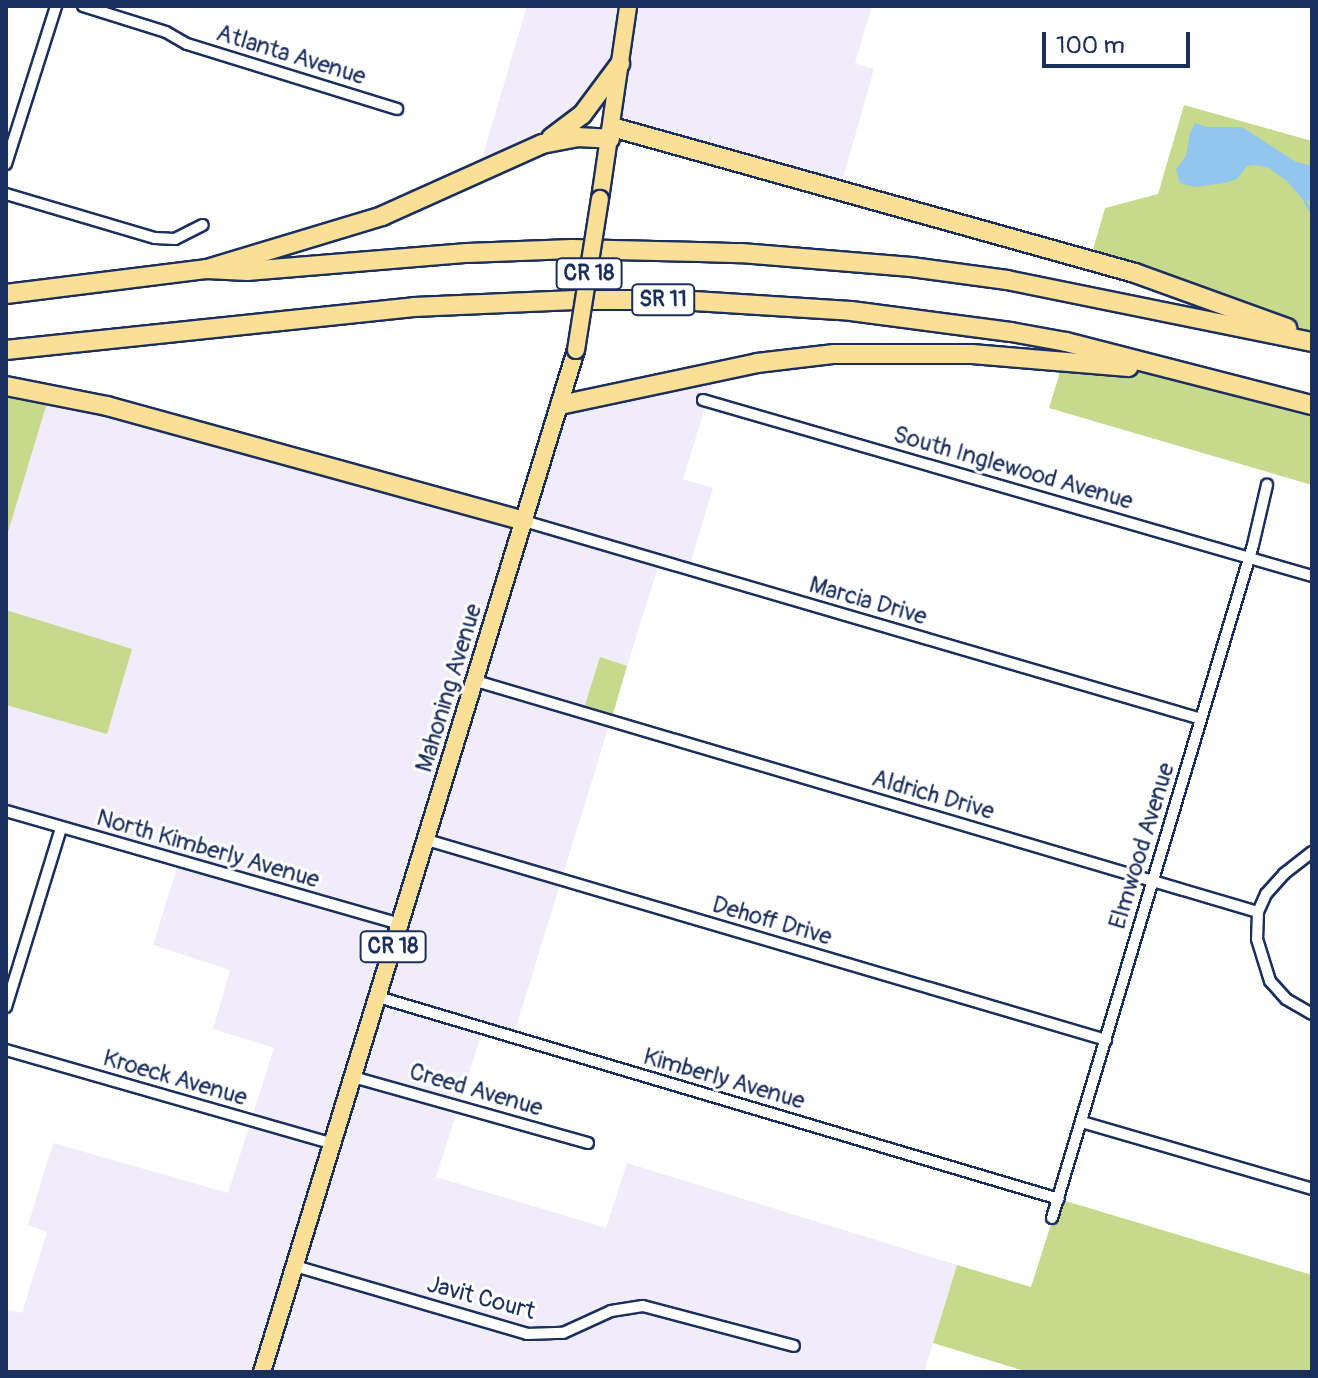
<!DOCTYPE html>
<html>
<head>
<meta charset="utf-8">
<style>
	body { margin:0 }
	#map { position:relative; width:1318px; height:1378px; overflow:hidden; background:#fff; font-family:Pangolin,sans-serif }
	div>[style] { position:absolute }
	.built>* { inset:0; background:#f0ecfa }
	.green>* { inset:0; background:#c7d98d }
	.water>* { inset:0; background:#91c6ee }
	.stream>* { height:3px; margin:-1.5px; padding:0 1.5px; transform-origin:1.5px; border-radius:1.5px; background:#91c6ee }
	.roads { filter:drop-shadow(2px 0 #1b2f5e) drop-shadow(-2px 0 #1b2f5e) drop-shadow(0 2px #1b2f5e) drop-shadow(0 -2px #1b2f5e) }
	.street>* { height:10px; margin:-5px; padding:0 5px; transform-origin:5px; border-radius:5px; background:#fff }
	.primary>* { height:16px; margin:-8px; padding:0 8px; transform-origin:8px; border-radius:8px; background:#fadf96 }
	.highway>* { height:18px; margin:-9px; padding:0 9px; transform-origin:9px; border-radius:9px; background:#fadf96 }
	.bridges { filter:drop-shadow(2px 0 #1b2f5e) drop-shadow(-2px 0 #1b2f5e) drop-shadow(0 2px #1b2f5e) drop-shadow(0 -2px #1b2f5e) }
	.primary-bridge>* { height:16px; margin:-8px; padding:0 8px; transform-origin:8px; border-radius:8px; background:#fadf96 }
	span { translate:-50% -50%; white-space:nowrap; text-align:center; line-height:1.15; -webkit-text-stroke:6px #fff; paint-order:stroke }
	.shield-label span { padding:2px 6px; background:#fff; border:2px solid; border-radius:6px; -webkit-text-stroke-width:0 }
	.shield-label { font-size:22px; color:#1b2f5e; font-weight:700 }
	.street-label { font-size:24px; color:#1b2f5e }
	.frame { position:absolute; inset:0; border:8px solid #1b2f5e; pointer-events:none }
	.scale { position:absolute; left:1042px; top:32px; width:148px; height:36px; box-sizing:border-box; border:4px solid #1b2f5e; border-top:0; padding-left:10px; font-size:24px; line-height:28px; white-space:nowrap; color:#1b2f5e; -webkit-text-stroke:6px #fff; paint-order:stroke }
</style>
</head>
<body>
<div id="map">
	<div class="built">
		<i style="clip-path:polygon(527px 6px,872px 6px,855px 63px,874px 69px,840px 189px,612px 127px,620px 66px,582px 115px,478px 172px)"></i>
		<i style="clip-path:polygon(716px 372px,683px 479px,713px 488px,689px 568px,660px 560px,513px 1037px,483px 1029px,436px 1177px,606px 1228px,627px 1163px,957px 1265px,924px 1372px,6px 1372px,6px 1309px,22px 1313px,47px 1232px,28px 1225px,53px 1143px,228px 1193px,274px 1048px,213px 1029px,230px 970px,153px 945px,179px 861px,6px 811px,6px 539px,50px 393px,524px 521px,560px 405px)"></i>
	</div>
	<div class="green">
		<i style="clip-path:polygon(1184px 105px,1312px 141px,1312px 338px,1090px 260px,1105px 208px,1158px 194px)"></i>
		<i style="clip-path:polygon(1063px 362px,1181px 372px,1312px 405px,1312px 485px,1049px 408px)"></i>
		<i style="clip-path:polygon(6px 386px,50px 393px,6px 539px)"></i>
		<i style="clip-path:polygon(6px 610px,132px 649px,107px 734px,6px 705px)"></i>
		<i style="clip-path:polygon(600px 657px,627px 666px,613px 714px,585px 705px)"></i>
		<i style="clip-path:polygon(1059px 1199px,1312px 1275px,1312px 1372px,1028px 1372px,933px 1343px,957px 1265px,1031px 1287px)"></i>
	</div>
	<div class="water">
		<i style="clip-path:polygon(1195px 123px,1207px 127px,1242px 127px,1296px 162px,1312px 166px,1312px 199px,1305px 202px,1287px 181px,1269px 168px,1255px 165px,1247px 166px,1237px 179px,1224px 183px,1195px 187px,1180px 183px,1176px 169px,1186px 156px,1190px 133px)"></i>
	</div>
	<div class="stream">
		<i style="left:1305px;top:202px;width:13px;rotate:58deg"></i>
	</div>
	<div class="roads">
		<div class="street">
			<i style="left:83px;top:6px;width:87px;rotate:17.4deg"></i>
			<i style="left:166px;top:32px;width:24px;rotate:30deg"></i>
			<i style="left:187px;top:44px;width:220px;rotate:17.2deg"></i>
			<i style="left:6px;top:164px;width:166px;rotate:-72.4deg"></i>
			<i style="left:6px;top:194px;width:155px;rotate:16.5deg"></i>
			<i style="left:155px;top:238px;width:20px;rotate:3deg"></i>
			<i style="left:175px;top:239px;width:31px;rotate:-27deg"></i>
			<i style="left:703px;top:400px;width:634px;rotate:16.12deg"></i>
			<i style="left:524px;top:521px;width:705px;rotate:16.3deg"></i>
			<i style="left:476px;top:681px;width:815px;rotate:16.46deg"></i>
			<i style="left:6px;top:811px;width:410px;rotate:16deg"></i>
			<i style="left:427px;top:840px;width:708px;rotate:16.41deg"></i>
			<i style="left:1312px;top:852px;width:36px;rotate:142deg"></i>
			<i style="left:1284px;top:874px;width:27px;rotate:132deg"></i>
			<i style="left:1266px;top:894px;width:20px;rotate:114deg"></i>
			<i style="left:1258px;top:912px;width:27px;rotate:92deg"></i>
			<i style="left:1257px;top:939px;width:44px;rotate:72.8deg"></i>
			<i style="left:1270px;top:981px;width:24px;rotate:48deg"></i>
			<i style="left:1286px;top:999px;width:30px;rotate:30deg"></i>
			<i style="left:378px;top:997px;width:710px;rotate:16.52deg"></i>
			<i style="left:6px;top:1007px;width:187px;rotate:-72.9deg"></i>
			<i style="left:6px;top:1050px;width:340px;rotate:16deg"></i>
			<i style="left:353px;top:1077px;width:244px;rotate:15.7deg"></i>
			<i style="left:1082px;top:1122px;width:240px;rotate:16.2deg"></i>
			<i style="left:1052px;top:1218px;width:702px;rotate:-73.37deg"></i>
			<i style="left:1253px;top:545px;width:62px;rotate:-76.9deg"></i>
			<i style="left:295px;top:1266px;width:242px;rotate:16.3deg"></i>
			<i style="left:527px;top:1334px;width:36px;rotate:-2deg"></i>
			<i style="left:563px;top:1333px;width:53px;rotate:-24.6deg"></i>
			<i style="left:611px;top:1311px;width:32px;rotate:-9deg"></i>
			<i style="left:643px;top:1306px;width:156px;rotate:14.8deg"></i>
		</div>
		<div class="primary">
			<i style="left:600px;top:199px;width:195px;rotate:-81.7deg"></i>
			<i style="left:262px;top:1372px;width:1069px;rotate:-72.92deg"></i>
		</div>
		<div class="highway">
			<i style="left:612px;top:127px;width:543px;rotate:15.6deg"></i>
			<i style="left:1135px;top:273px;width:162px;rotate:19.9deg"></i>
			<i style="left:551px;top:138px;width:39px;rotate:-37deg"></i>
			<i style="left:582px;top:115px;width:64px;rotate:-53.3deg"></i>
			<i style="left:207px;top:269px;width:40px;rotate:2.9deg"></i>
			<i style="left:247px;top:271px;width:221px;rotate:-4.7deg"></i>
			<i style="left:467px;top:253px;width:105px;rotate:-2.2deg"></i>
			<i style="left:572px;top:249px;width:169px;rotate:1.4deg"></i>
			<i style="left:741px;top:253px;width:171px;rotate:4.7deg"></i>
			<i style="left:911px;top:267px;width:97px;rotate:7.7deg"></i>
			<i style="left:1007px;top:280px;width:311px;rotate:11.5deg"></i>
			<i style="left:6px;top:294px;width:203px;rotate:-7.1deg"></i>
			<i style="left:207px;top:269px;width:183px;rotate:-16.8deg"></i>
			<i style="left:382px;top:216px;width:175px;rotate:-24.2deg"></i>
			<i style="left:542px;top:144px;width:36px;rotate:-11deg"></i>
			<i style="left:577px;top:137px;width:33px;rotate:3deg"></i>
			<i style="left:6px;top:350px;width:410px;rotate:-6deg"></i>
			<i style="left:414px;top:307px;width:161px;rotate:-2.5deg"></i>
			<i style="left:575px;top:300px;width:103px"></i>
			<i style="left:678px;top:300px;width:173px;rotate:3.6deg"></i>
			<i style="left:851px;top:311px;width:161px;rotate:7.5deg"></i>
			<i style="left:1011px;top:332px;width:56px;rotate:10.3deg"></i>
			<i style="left:1066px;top:342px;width:254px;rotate:14.4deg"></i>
			<i style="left:6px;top:386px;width:103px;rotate:11.2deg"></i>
			<i style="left:107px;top:406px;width:433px;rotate:15.4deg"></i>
			<i style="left:560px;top:405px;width:201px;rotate:-12deg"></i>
			<i style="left:757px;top:363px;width:78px;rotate:-6.7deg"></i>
			<i style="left:834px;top:354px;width:138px"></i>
			<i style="left:972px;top:354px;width:157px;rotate:4.8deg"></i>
		</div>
	</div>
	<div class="bridges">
		<div class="primary-bridge">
			<i style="left:576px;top:350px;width:153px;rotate:-81deg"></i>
		</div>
	</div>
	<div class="shield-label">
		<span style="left:589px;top:274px">CR 18</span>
		<span style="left:663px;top:300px">SR 11</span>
		<span style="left:393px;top:947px">CR 18</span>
	</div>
	<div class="street-label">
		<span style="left:291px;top:55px;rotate:17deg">Atlanta Avenue</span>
		<span style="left:1013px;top:468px;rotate:16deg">South Inglewood Avenue</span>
		<span style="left:868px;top:601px;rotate:16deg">Marcia Drive</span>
		<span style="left:449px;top:688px;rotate:-73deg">Mahoning Avenue</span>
		<span style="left:933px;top:795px;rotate:16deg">Aldrich Drive</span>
		<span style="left:1142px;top:846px;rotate:-73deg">Elmwood Avenue</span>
		<span style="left:208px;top:849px;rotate:16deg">North Kimberly Avenue</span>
		<span style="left:772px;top:921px;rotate:16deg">Dehoff Drive</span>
		<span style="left:175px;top:1078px;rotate:16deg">Kroeck Avenue</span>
		<span style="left:724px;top:1079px;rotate:16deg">Kimberly Avenue</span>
		<span style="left:476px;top:1090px;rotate:16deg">Creed Avenue</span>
		<span style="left:481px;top:1298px;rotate:15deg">Javit Court</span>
	</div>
	<div class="frame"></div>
	<div class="scale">100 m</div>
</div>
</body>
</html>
